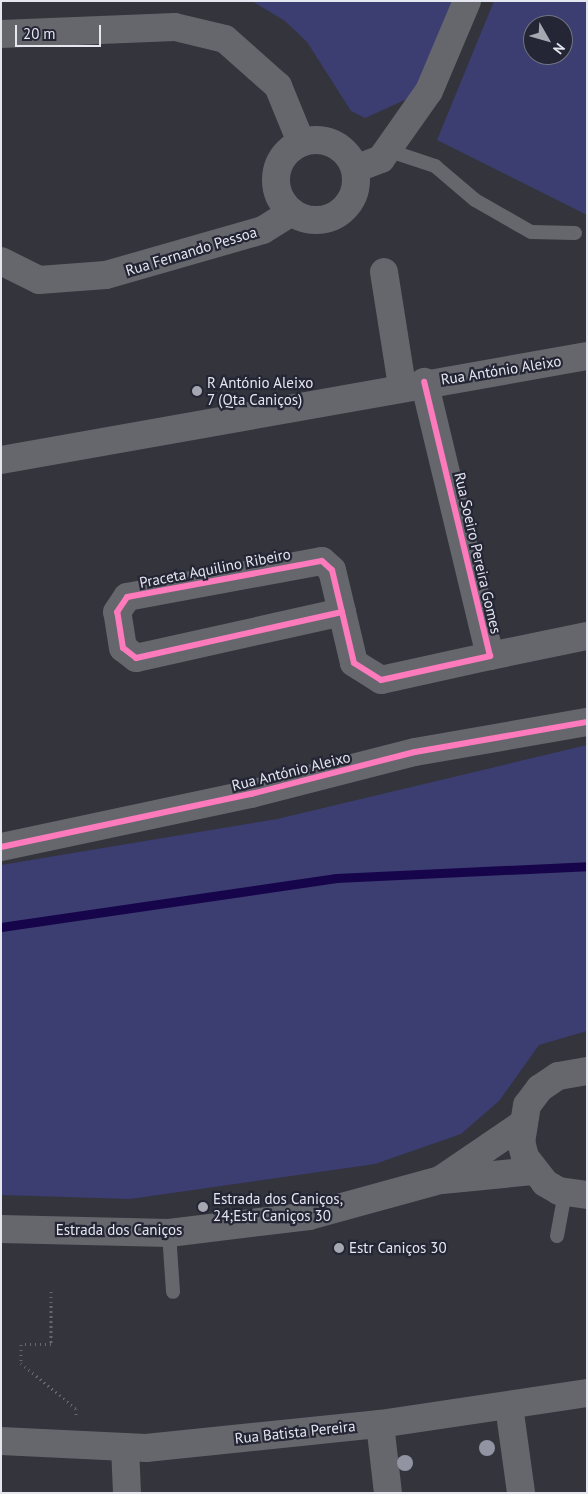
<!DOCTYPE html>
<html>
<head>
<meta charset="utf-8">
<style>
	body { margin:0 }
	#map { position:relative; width:588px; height:1494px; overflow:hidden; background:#33343c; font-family:"PT Sans",sans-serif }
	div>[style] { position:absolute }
	.green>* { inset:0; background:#3c3d70 }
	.stream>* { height:9px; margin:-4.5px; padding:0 4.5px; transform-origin:4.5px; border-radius:4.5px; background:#17054c }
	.path>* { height:3px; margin-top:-1.5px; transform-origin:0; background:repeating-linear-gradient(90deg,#67686e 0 1px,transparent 0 5px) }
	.service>* { height:14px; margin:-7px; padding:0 7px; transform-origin:7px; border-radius:7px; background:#66676d }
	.minor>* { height:28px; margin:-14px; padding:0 14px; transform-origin:14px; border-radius:14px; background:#66676d }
	.minor>.ring { margin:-14px; padding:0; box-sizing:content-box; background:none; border:28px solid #66676d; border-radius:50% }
	.tertiary>* { height:28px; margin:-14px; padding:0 14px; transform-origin:14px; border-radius:14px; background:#66676d }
	.cycleway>* { height:6px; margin:-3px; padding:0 3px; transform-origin:3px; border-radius:3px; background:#fd7abc }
	.trees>* { width:16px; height:16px; margin:-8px; border-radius:50%; background:#9294a4 }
	.dots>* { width:14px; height:14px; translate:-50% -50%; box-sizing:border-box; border:2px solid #252635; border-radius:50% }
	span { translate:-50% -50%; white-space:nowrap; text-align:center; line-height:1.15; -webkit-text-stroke:4.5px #252635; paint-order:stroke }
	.street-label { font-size:15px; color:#e4e6f0 }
	.poi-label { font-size:15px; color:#e4e6f0 }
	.left { translate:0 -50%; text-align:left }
	.frame { position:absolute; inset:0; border:2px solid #e4e6f0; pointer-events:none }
	.north { position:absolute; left:523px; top:15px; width:50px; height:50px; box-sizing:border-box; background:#252635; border:1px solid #717380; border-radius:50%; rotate:128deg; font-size:14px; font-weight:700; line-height:20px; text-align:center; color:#e4e6f0 }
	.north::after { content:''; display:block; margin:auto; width:18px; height:22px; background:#a6a8b1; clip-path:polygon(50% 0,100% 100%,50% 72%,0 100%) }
	.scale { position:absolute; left:15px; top:25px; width:86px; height:22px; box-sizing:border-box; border:2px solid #e4e6f0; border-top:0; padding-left:6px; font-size:15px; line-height:18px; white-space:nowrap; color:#e4e6f0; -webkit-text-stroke:4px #252635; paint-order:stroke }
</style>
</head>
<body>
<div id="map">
	<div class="green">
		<i style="clip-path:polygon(252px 1px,460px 1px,430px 73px,407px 99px,365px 118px,351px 111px,307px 42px,285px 21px)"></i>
		<i style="clip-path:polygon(evenodd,494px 1px,587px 1px,587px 215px,437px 140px,494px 1px,533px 25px,563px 25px,563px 55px,533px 55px,533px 25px)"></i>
		<i style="clip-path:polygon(587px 745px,587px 1031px,539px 1045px,499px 1101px,461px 1134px,375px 1164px,130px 1199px,1px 1195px,1px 865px,277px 819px)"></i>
	</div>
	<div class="stream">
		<i style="left:1px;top:927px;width:339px;rotate:-8.3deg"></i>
		<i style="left:336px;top:878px;width:251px;rotate:-2.7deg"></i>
	</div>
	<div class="path">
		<i style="left:51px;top:1291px;width:53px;rotate:90deg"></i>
		<i style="left:51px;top:1344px;width:30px;rotate:180deg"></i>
		<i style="left:21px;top:1344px;width:19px;rotate:90deg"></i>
		<i style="left:21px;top:1363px;width:72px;rotate:39.9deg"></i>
		<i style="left:76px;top:1409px;width:7px;rotate:90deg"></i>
	</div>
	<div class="service">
		<i style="left:387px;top:150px;width:51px;rotate:18.4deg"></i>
		<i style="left:435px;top:166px;width:52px;rotate:40.4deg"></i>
		<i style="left:475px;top:200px;width:64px;rotate:29.7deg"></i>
		<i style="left:531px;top:232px;width:44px;rotate:1.3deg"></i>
		<i style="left:169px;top:1233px;width:59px;rotate:86.1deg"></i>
		<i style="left:557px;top:1236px;width:44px;rotate:-79.5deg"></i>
	</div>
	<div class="minor">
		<i style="left:1px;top:34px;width:174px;rotate:-2.3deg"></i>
		<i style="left:175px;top:27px;width:51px;rotate:13.5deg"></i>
		<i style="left:225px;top:39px;width:71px;rotate:41.6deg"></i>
		<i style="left:278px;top:86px;width:61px;rotate:67.7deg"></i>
		<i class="ring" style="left:276px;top:140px;width:52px;height:52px"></i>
		<i style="left:355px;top:169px;width:28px;rotate:-21deg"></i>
		<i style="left:381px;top:159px;width:83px;rotate:-54.8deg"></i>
		<i style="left:429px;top:91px;width:98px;rotate:-67.1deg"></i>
		<i style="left:1px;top:261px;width:42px;rotate:26.6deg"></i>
		<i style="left:39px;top:280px;width:67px;rotate:-4.3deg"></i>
		<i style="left:106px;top:275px;width:163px;rotate:-16deg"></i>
		<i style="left:263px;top:230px;width:34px;rotate:-32deg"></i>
		<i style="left:384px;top:272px;width:115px;rotate:81deg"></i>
		<i style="left:1px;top:460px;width:595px;rotate:-10.06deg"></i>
		<i style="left:342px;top:612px;width:211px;rotate:167.4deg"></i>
		<i style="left:136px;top:658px;width:16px;rotate:-142deg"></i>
		<i style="left:123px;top:648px;width:36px;rotate:-99deg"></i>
		<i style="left:117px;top:612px;width:18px;rotate:-56deg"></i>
		<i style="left:127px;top:597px;width:198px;rotate:-10.5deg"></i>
		<i style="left:322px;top:561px;width:13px;rotate:42deg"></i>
		<i style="left:332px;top:570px;width:43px;rotate:76.6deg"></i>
		<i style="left:342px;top:612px;width:52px;rotate:76.8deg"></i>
		<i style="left:354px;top:663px;width:32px;rotate:32deg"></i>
		<i style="left:381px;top:680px;width:112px;rotate:-12.4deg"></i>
		<i style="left:490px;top:656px;width:282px;rotate:-103.5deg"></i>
		<i style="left:490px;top:656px;width:99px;rotate:-11.7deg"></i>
		<i style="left:509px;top:1406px;width:88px;rotate:82.1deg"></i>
		<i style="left:380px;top:1424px;width:69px;rotate:83.4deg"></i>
		<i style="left:1px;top:1441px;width:145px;rotate:2.8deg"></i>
		<i style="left:146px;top:1448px;width:235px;rotate:-5.9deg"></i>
		<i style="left:380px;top:1424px;width:209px;rotate:-8.5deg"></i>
		<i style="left:125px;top:1447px;width:46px;rotate:87.5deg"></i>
	</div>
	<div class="tertiary">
		<i style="left:1px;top:847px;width:256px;rotate:-12deg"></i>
		<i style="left:251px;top:794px;width:169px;rotate:-14.4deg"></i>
		<i style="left:415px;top:752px;width:175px;rotate:-9.9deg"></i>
		<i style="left:587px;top:1071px;width:29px;rotate:170deg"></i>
		<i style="left:558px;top:1076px;width:22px;rotate:146deg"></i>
		<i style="left:540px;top:1088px;width:21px;rotate:127deg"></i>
		<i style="left:527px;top:1105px;width:36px;rotate:99deg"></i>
		<i style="left:521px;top:1141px;width:16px;rotate:76deg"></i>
		<i style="left:525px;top:1157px;width:33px;rotate:52deg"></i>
		<i style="left:545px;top:1183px;width:16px;rotate:30deg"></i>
		<i style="left:559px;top:1191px;width:28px;rotate:8deg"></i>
		<i style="left:442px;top:1180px;width:91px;rotate:-5.6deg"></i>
		<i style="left:1px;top:1229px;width:168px;rotate:1.4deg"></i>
		<i style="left:169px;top:1233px;width:141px;rotate:-6.9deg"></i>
		<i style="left:309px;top:1216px;width:136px;rotate:-15.4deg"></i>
		<i style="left:440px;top:1180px;width:98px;rotate:-34.2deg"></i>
	</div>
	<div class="cycleway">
		<i style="left:342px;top:612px;width:211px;rotate:167.4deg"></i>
		<i style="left:136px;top:658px;width:16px;rotate:-142deg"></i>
		<i style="left:123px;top:648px;width:36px;rotate:-99deg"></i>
		<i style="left:117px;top:612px;width:18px;rotate:-56deg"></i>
		<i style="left:127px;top:597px;width:198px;rotate:-10.5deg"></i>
		<i style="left:322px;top:561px;width:13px;rotate:42deg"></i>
		<i style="left:332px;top:570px;width:43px;rotate:76.6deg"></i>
		<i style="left:342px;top:612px;width:52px;rotate:76.8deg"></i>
		<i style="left:354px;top:663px;width:32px;rotate:32deg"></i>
		<i style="left:381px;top:680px;width:112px;rotate:-12.4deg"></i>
		<i style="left:490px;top:656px;width:282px;rotate:-103.5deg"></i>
		<i style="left:1px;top:847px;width:256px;rotate:-12deg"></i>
		<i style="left:251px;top:794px;width:169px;rotate:-14.4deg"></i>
		<i style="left:415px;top:752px;width:175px;rotate:-9.9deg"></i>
	</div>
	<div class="trees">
		<i style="left:487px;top:1448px"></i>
		<i style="left:405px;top:1463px"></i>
	</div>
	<div class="dots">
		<i style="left:197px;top:391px;background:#a6a8b1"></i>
		<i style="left:203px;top:1207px;background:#a6a8b1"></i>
		<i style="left:339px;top:1248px;background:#a6a8b1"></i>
	</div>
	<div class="street-label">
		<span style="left:191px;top:251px;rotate:-17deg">Rua Fernando Pessoa</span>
		<span style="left:501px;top:370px;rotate:-9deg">Rua António Aleixo</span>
		<span style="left:478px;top:553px;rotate:77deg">Rua Soeiro Pereira Gomes</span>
		<span style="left:215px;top:568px;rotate:-11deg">Praceta Aquilino Ribeiro</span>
		<span style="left:291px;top:771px;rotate:-14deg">Rua António Aleixo</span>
		<span style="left:119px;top:1230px">Estrada dos Caniços</span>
		<span style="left:295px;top:1432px;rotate:-6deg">Rua Batista Pereira</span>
	</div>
	<div class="poi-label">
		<span class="left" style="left:207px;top:391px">R António Aleixo<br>7 (Qta Caniços)</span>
		<span class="left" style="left:213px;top:1207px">Estrada dos Caniços,<br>24;Estr Caniços 30</span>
		<span class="left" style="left:349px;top:1248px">Estr Caniços 30</span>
	</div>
	<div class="frame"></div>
	<div class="north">N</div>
	<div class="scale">20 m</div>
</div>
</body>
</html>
